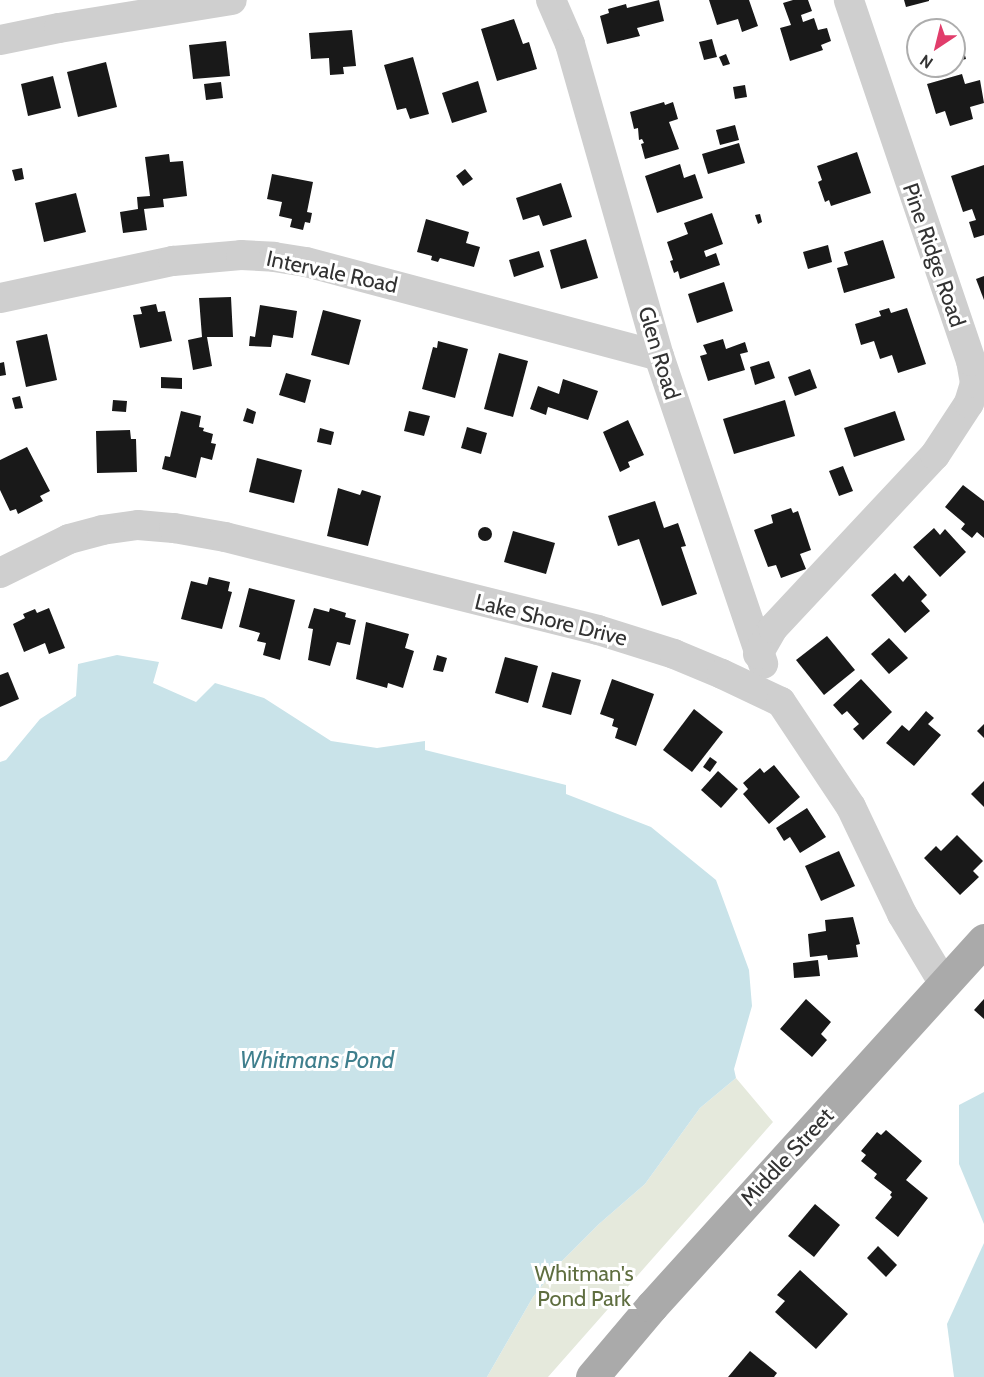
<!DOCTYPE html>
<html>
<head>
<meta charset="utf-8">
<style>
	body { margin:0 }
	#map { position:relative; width:984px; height:1377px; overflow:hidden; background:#fff; font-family:Cabin,sans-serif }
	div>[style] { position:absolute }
	.green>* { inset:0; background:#e5e9dc }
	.water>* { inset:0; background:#c9e3e9 }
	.building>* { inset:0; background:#191919 }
	.round { border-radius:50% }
	.minor>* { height:30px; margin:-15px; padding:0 15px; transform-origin:15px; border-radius:15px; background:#cfcfcf }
	.major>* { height:33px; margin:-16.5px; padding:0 16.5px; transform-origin:16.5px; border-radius:16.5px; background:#aaa }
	span { translate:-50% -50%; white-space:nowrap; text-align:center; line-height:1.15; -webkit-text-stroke:6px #fff; paint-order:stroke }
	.street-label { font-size:22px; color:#323232 }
	.park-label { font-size:22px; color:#5f6e40 }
	.water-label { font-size:24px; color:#3f7f8d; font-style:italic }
	.north { position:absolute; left:906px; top:18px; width:60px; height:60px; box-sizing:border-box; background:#fff; border:2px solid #adadad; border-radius:50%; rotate:215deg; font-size:16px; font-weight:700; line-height:24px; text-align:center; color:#323232 }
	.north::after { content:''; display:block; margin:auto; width:21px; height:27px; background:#e13d6b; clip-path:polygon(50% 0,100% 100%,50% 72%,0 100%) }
</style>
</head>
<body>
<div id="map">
	<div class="green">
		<i style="clip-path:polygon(736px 1078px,773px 1122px,548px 1377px,487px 1377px,533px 1297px,561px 1262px,599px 1224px,645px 1184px,700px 1108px)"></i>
	</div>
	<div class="water">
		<i style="clip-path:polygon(117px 655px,159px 662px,153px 683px,196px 702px,215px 683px,264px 698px,331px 741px,377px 748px,425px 741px,425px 750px,566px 785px,566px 794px,651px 827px,716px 880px,749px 970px,752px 1006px,734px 1069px,736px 1078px,700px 1108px,645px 1184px,599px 1224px,561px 1262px,533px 1297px,487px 1377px,0 1377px,0 762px,6px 760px,40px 719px,76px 696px,78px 664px)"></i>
		<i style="clip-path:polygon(984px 1092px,984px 1224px,959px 1164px,959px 1105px)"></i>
		<i style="clip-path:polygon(984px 1243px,984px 1377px,954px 1377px,947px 1324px)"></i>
	</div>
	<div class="building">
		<i style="clip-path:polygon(659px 0,664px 21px,637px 28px,640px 36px,607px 44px,600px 16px,609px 13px,608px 9px,626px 4px,627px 8px)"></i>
		<i style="clip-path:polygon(709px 0,749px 0,758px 26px,742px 32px,738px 19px,717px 25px)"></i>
		<i style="clip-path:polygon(793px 0,808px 0,812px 11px,801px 15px,803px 22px,814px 18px,818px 30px,827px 28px,831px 41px,821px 45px,823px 50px,790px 61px,780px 28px,791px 25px,783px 3px)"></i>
		<i style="clip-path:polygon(904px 0,929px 0,929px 1px,906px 7px)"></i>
		<i style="clip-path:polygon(514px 19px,523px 44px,529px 42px,537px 69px,497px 81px,481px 29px)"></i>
		<i style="clip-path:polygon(352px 30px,356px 66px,343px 67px,344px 74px,330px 75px,329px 58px,311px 59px,309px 33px)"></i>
		<i style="clip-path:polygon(959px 33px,966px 59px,954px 62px,954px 34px)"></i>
		<i style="clip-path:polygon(712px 39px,717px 57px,704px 60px,699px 42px)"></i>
		<i style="clip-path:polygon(226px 41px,230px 76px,193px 79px,189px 45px)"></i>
		<i style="clip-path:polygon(726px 54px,730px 64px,723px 66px,719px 57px)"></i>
		<i style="clip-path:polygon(413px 57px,429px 114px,410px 119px,406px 108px,397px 110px,384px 65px)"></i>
		<i style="clip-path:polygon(106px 62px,117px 107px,78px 117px,67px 72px)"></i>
		<i style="clip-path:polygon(962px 74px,965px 84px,980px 80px,984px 103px,970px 107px,973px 119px,950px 126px,945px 111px,936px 114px,927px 84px)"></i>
		<i style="clip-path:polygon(53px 76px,61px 108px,28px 116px,21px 84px)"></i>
		<i style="clip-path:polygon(478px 81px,487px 112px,452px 123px,442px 93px)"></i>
		<i style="clip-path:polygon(221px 82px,223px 98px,206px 100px,204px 84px)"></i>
		<i style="clip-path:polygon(745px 85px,747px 97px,735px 99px,733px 87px)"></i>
		<i style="clip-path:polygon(664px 102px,665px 105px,673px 102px,678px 119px,669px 122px,679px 149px,645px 159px,641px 144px,644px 143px,642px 139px,639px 140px,638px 128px,634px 129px,630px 112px)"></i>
		<i style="clip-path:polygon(735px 125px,739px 140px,720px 145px,716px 130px)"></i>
		<i style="clip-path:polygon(739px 143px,745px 163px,708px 174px,702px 154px)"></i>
		<i style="clip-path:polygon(857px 152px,871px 193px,831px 206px,829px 200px,825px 202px,818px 182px,822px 180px,817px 166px)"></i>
		<i style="clip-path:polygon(169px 154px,170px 162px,183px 161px,187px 196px,163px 199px,164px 207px,144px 209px,147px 230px,123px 233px,120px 212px,138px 209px,137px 197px,150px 196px,145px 157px)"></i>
		<i style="clip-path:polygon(680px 164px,684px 178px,695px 174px,703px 198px,657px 213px,645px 176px)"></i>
		<i style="clip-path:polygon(984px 165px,984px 235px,974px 238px,969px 222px,976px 220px,972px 209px,963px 212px,951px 176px)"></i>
		<i style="clip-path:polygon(22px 168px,24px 179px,15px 181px,12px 170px)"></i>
		<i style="clip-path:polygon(465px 169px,473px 179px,463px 186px,456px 176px)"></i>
		<i style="clip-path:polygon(272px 174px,313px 182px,307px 212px,312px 213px,310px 223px,305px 222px,303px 230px,290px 227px,292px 219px,279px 216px,282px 202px,267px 199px)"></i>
		<i style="clip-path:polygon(561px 183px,572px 217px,543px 226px,539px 215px,523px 220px,516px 198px)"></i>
		<i style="clip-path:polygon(76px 193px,86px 232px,44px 242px,35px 203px)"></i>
		<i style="clip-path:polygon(712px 213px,723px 244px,704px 251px,706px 257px,716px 253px,720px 265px,680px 279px,678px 271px,674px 273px,670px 261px,673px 260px,667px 242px,688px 234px,684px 223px)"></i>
		<i style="clip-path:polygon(760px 214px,762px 222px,758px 224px,755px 215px)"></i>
		<i style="clip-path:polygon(426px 219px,469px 232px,466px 243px,480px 247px,474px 267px,440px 258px,438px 262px,431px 260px,432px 256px,417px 252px)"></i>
		<i style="clip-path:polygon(586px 239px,598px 278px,561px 289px,550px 250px)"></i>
		<i style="clip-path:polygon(883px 240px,895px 278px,844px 293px,837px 268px,848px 265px,844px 252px)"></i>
		<i style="clip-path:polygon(828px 245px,832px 262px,808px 269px,803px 252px)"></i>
		<i style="clip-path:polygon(539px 251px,544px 267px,514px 277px,509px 260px)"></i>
		<i style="clip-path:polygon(984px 276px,984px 300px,976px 279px)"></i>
		<i style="clip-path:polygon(724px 282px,733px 311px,697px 323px,688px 294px)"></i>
		<i style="clip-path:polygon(231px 297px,233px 337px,207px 337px,212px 366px,193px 370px,188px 340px,202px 337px,199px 298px)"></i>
		<i style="clip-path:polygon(156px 304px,158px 312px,165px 311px,172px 341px,140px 348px,133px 315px,142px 314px,140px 307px)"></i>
		<i style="clip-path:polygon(260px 305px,297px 311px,293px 338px,273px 335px,271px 347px,249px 346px,250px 336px,255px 337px)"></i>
		<i style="clip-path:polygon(889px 308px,891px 313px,907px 308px,926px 364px,898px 373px,892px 355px,880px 359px,874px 341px,861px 345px,855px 324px,881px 316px,879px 311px)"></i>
		<i style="clip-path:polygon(323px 310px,361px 320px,349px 365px,311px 355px)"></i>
		<i style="clip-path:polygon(47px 334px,57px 380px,26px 387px,16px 341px)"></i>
		<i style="clip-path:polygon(723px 339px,726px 349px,745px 342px,748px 352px,740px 354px,745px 370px,708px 381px,700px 356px,707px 354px,703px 345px)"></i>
		<i style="clip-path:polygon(438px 341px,468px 349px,455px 398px,422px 389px,433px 347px,437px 348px)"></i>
		<i style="clip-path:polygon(499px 353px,528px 361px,513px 417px,484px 409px)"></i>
		<i style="clip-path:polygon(769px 361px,775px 378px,755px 385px,750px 367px)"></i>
		<i style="clip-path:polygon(4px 362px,6px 375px,0 376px,0 363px)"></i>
		<i style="clip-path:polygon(810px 369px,817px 388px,795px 396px,788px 377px)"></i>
		<i style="clip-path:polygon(286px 373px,311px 380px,305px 403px,279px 395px)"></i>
		<i style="clip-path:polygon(161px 377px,182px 378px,182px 389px,161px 388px)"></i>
		<i style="clip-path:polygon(563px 379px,598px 391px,588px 420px,548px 407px,546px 415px,530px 409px,538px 386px,559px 394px)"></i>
		<i style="clip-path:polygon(20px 396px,23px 408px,15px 409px,12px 398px)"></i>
		<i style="clip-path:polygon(113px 400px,127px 401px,126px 412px,112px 411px)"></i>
		<i style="clip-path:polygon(785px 400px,795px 436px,734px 454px,723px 419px)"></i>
		<i style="clip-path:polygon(247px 408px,256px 412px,253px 424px,243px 421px)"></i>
		<i style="clip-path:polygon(181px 411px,201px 416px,199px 427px,204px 428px,203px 431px,213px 434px,211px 443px,216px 444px,212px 460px,201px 457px,196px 478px,162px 469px,165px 456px,170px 457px)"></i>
		<i style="clip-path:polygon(409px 411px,430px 416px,424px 436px,404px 431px)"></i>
		<i style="clip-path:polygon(895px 411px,905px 440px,854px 457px,844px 428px)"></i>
		<i style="clip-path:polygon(628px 420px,644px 455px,628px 462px,630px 467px,620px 472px,603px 432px)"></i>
		<i style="clip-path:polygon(467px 427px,487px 433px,481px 454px,461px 448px)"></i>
		<i style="clip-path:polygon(320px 428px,334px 432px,331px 445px,317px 442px)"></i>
		<i style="clip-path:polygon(130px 430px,131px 439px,136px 439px,137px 472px,97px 473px,96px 431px)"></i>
		<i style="clip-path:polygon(27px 447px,50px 491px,40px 496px,43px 501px,18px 514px,16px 509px,10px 511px,0 490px,0 460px)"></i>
		<i style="clip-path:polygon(257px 458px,302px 470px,294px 503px,249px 492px)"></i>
		<i style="clip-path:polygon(843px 466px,853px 491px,839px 496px,829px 471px)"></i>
		<i style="clip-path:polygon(963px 485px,984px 501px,984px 538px,977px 532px,972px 538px,961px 529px,965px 524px,945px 507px)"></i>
		<i style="clip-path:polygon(338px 488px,360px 495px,362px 490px,381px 496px,368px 546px,327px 536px)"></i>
		<i style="clip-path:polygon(655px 501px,664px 528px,678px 523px,686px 546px,681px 547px,697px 594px,662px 606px,639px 539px,618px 546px,608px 516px)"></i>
		<i style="clip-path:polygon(791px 508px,793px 513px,798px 511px,811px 550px,800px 554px,806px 569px,781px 578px,776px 565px,768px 567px,754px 530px,773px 523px,771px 515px)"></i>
		<i class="round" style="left:478px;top:527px;width:14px;height:14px"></i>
		<i style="clip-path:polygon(934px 528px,940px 535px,945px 529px,966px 552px,940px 577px,913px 547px)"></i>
		<i style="clip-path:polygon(513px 531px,555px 543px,546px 574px,504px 562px)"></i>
		<i style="clip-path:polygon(895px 573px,903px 582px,909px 575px,927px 595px,921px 601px,930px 611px,905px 633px,871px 595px)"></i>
		<i style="clip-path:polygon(209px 577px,230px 582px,228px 591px,232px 592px,222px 629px,181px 619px,191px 581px,207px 585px)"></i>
		<i style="clip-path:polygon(249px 588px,295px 600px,280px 660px,263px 655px,266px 643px,257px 641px,260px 633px,239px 627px)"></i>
		<i style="clip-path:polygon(49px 608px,65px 648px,49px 654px,45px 643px,24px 652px,13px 624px,25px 618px,23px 614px,35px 609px,37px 613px)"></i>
		<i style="clip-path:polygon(314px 608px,329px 612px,330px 608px,346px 613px,345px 617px,356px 620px,350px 645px,337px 642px,330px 666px,308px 660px,313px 629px,308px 628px)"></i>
		<i style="clip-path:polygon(366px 622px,409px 634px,405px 648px,414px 651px,403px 688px,388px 683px,387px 688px,356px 679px)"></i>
		<i style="clip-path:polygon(827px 636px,855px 670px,824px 695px,796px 660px)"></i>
		<i style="clip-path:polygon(889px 638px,908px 658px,889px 674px,871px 654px)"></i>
		<i style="clip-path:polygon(437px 655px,447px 658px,443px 672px,433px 670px)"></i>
		<i style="clip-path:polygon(505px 657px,538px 666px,528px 703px,495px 693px)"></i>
		<i style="clip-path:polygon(8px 672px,19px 699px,0 707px,0 675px)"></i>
		<i style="clip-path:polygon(552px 672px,581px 680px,571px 715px,542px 707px)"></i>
		<i style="clip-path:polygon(612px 679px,654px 694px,636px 746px,615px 738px,618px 728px,612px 726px,614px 719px,600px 714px)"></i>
		<i style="clip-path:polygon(861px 679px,892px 712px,863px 740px,853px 729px,859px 724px,847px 711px,842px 715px,833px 705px)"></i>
		<i style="clip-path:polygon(694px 709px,723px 732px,692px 772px,663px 750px)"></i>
		<i style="clip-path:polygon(926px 711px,934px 718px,928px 724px,941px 735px,914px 766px,886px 743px,902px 725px,909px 731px)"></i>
		<i style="clip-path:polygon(984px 724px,984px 738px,977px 731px)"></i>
		<i style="clip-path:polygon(710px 757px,717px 762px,710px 772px,703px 767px)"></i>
		<i style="clip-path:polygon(774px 765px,800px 797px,769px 824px,743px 794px,748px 789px,743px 783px,760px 768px,764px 773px)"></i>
		<i style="clip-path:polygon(718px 771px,738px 789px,721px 808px,701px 790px)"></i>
		<i style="clip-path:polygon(984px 781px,984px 807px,971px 794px)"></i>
		<i style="clip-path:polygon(807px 808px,826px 837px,800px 853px,790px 837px,784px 841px,776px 828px)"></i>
		<i style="clip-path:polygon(957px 835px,983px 861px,973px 871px,979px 877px,960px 895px,924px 858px,936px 846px,941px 851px)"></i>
		<i style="clip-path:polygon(839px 851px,855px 886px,821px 901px,805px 866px)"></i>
		<i style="clip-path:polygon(853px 917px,860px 944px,856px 945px,858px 957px,828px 960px,827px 955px,810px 957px,808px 934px,826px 931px,825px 920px)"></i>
		<i style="clip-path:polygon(818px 960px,820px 976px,794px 978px,793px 963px)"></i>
		<i style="clip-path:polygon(806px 999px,831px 1022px,821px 1034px,827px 1040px,812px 1057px,780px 1029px)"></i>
		<i style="clip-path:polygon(984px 999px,984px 1019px,974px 1010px)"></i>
		<i style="clip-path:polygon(886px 1130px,922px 1161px,906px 1180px,928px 1198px,898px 1237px,875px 1218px,892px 1197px,890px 1195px,892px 1192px,874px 1178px,877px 1174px,861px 1161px,866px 1155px,861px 1151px,877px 1132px,881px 1135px)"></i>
		<i style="clip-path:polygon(815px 1204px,840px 1225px,814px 1257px,788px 1236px)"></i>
		<i style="clip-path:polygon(878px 1246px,897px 1265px,886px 1277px,867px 1258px)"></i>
		<i style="clip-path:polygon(800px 1270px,848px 1314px,816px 1349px,775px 1312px,785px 1301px,777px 1295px)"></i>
		<i style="clip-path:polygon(750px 1351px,777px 1373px,774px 1377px,728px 1377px)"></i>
	</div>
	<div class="minor">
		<i style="left:551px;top:0;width:48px;rotate:66.6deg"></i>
		<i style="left:570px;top:44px;width:324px;rotate:74.1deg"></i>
		<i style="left:659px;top:356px;width:325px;rotate:71.3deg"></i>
		<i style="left:0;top:40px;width:60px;rotate:-11.5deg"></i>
		<i style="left:59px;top:28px;width:175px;rotate:-9.2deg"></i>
		<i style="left:0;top:298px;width:177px;rotate:-12.1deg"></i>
		<i style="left:173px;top:261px;width:68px;rotate:-5deg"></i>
		<i style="left:241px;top:255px;width:33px;rotate:3deg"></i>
		<i style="left:274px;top:257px;width:32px;rotate:9deg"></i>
		<i style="left:306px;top:262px;width:365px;rotate:14.9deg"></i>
		<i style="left:0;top:573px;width:77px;rotate:-26.2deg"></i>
		<i style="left:69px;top:539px;width:34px;rotate:-15deg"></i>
		<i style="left:102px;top:530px;width:36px;rotate:-8deg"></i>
		<i style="left:138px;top:525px;width:36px;rotate:5deg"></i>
		<i style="left:174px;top:528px;width:52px;rotate:10deg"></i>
		<i style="left:225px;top:537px;width:384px;rotate:14deg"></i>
		<i style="left:598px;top:630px;width:80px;rotate:17.5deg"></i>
		<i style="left:674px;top:654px;width:52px;rotate:22.6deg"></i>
		<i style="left:722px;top:674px;width:65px;rotate:25.4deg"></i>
		<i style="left:781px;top:702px;width:126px;rotate:56.3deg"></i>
		<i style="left:851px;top:807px;width:119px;rotate:64.5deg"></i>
		<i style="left:902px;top:914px;width:82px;rotate:59deg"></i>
		<i style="left:758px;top:654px;width:30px;rotate:-60deg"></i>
		<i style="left:773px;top:628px;width:237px;rotate:-46.9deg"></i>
		<i style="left:935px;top:455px;width:62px;rotate:-56.8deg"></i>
		<i style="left:969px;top:403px;width:21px;rotate:-73deg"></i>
		<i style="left:975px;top:383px;width:22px;rotate:-100deg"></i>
		<i style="left:971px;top:361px;width:381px;rotate:-108.7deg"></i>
	</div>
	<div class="major">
		<i style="left:592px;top:1377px;width:93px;rotate:-49.8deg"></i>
		<i style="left:652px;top:1306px;width:494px;rotate:-47.8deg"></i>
	</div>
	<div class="street-label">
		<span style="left:934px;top:255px;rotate:71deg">Pine Ridge Road</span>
		<span style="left:332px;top:272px;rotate:12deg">Intervale Road</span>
		<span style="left:659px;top:353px;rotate:73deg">Glen Road</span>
		<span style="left:551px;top:620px;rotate:14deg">Lake Shore Drive</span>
		<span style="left:787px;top:1157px;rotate:-47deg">Middle Street</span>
	</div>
	<div class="park-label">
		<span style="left:584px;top:1286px">Whitman's<br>Pond Park</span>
	</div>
	<div class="water-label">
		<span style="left:317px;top:1060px">Whitmans Pond</span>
	</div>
	<div class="north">N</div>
</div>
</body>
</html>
